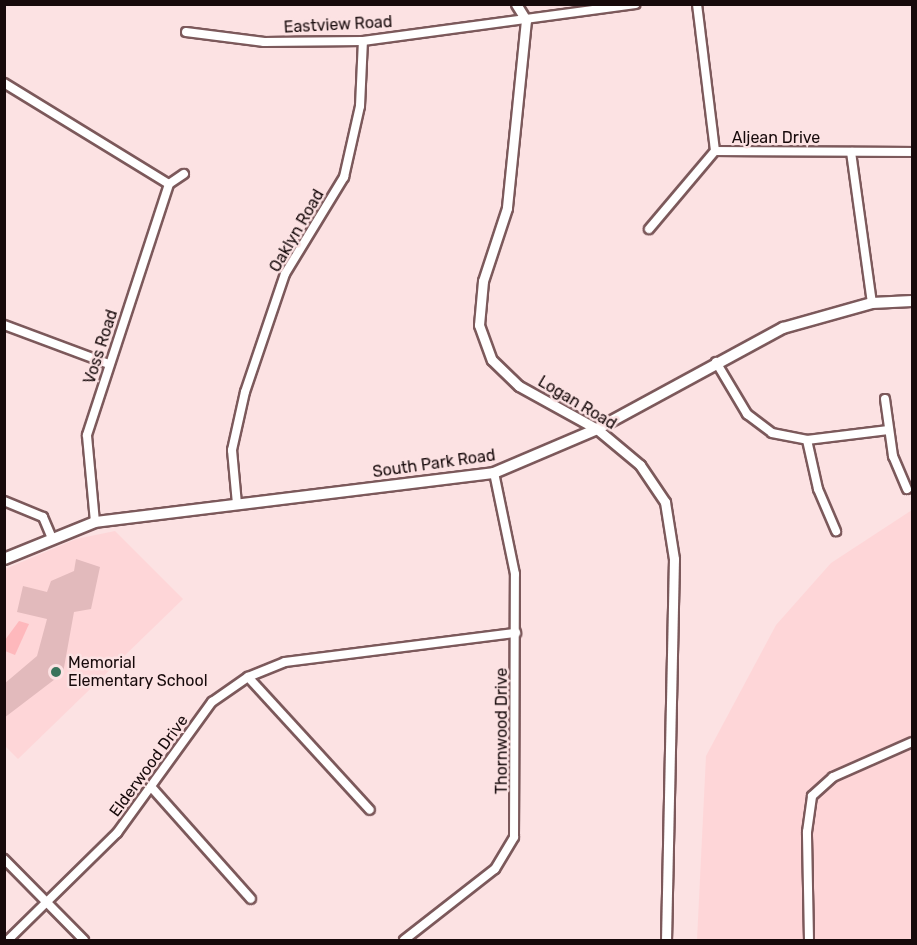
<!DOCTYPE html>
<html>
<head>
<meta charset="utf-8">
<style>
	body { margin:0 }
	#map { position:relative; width:917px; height:945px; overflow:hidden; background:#fce2e3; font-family:Rubik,sans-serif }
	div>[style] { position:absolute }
	.built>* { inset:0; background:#fed6d8 }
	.green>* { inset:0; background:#feb8bc }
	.building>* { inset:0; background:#e2babc }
	.roads { filter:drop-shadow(2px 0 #7c595b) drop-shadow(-2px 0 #7c595b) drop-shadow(0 2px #7c595b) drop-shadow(0 -2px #7c595b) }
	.minor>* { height:8px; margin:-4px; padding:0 4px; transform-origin:4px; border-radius:4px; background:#fff }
	.tertiary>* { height:9px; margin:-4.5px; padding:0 4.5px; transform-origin:4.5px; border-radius:4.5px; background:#fff }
	.secondary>* { height:10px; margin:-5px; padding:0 5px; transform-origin:5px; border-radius:5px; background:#fff }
	.dots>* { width:16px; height:16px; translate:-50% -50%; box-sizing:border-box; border:3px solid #fce2e3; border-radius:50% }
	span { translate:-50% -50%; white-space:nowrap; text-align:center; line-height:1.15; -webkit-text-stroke:5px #fce2e3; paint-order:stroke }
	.street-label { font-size:16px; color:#170a0b }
	.poi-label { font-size:16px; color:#170a0b }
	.left { translate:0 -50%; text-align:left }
	.frame { position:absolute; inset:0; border:6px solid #170a0b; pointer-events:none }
</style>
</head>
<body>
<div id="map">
	<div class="built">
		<i style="clip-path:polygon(912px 510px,912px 940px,697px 940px,706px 756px,776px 625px,831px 563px)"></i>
		<i style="clip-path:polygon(115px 531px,183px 599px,18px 759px,5px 746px,5px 569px,76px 539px)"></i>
	</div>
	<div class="green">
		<i style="clip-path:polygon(19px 621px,29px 624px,15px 655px,5px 651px,5px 640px)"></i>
	</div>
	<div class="building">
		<i style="clip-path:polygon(76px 559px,100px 567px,91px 609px,74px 612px,63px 673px,4px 718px,4px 684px,37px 656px,47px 619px,17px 612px,23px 586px,47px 592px,51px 581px,74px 571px)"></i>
	</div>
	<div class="roads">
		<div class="minor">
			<i style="left:697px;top:4px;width:148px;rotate:83deg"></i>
			<i style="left:715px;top:151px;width:197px;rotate:0.3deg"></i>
			<i style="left:186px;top:32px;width:79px;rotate:7.3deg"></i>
			<i style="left:264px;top:42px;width:99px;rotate:-0.6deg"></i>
			<i style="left:363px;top:41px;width:275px;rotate:-7.7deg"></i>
			<i style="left:4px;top:83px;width:193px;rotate:31.5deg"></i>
			<i style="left:851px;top:152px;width:152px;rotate:82.1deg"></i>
			<i style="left:169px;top:184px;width:18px;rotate:-34deg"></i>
			<i style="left:649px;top:229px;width:102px;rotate:-49.8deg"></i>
			<i style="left:4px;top:325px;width:112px;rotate:20.4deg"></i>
			<i style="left:716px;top:362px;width:61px;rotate:59.2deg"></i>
			<i style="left:747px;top:414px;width:31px;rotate:37deg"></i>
			<i style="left:772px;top:433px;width:36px;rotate:11deg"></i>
			<i style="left:807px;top:440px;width:82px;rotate:-7deg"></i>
			<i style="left:885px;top:399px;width:58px;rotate:82deg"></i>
			<i style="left:893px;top:456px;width:36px;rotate:67deg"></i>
			<i style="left:807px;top:440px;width:50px;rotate:77.3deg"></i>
			<i style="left:818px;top:489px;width:46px;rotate:66.8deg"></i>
			<i style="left:4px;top:501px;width:42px;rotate:22.3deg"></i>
			<i style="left:43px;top:517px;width:21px;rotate:67deg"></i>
			<i style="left:237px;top:504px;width:54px;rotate:-95.3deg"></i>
			<i style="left:232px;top:450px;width:59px;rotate:-77.4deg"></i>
			<i style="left:245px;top:392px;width:125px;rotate:-71.3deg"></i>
			<i style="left:285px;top:274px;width:114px;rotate:-58.7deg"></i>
			<i style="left:344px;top:177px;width:73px;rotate:-77.3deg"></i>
			<i style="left:360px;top:106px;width:65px;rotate:-87.4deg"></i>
			<i style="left:95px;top:522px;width:87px;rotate:-95.3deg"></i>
			<i style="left:87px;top:435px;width:264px;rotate:-71.9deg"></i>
			<i style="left:248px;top:677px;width:180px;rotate:47.5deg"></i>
			<i style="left:153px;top:789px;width:147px;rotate:48.3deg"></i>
			<i style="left:4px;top:859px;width:114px;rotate:45.4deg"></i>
			<i style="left:8px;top:940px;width:153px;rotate:-44.5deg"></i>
			<i style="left:117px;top:833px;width:162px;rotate:-54.1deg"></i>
			<i style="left:212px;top:702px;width:44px;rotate:-34.8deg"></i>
			<i style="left:248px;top:677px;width:40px;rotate:-22deg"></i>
			<i style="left:285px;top:662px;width:233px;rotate:-7.2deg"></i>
			<i style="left:404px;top:940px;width:115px;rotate:-38deg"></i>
			<i style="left:495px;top:869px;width:37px;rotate:-59deg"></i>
			<i style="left:514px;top:837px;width:263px;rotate:-89.8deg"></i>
			<i style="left:515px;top:574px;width:103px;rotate:-101.7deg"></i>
			<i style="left:809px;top:940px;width:108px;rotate:-91.1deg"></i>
			<i style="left:807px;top:832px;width:36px;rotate:-82deg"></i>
			<i style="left:812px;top:796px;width:28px;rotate:-42deg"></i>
			<i style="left:833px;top:777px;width:86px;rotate:-23.9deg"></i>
		</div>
		<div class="tertiary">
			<i style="left:516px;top:4px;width:19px;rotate:58deg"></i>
			<i style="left:526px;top:20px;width:189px;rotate:95.8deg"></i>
			<i style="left:507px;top:208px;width:77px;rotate:108.2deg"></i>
			<i style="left:483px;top:281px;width:44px;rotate:95.2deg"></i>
			<i style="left:479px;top:325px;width:37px;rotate:70deg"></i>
			<i style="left:492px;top:360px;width:37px;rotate:44deg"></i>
			<i style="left:519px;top:386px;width:89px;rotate:28.9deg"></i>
			<i style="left:597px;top:429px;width:56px;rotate:39.9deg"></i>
			<i style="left:640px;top:465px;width:45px;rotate:56deg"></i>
			<i style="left:665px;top:502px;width:58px;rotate:81deg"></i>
			<i style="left:674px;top:559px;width:381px;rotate:91.2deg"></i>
		</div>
		<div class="secondary">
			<i style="left:4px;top:559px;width:98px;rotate:-22.1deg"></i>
			<i style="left:95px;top:522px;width:402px;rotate:-7deg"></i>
			<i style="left:494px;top:473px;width:112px;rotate:-23.1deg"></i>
			<i style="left:597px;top:429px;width:212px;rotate:-28.5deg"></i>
			<i style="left:783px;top:328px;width:92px;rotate:-15.7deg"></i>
			<i style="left:872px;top:303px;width:40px;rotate:-2.9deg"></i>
		</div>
	</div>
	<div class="dots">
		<i style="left:56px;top:672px;background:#3a745c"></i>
	</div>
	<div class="street-label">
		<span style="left:338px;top:25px;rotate:-3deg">Eastview Road</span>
		<span style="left:776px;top:138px">Aljean Drive</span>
		<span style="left:297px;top:231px;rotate:-60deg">Oaklyn Road</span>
		<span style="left:101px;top:347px;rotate:-72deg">Voss Road</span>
		<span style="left:577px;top:403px;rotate:31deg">Logan Road</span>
		<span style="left:434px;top:464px;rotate:-8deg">South Park Road</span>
		<span style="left:502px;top:731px;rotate:-90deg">Thornwood Drive</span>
		<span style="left:149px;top:766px;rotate:-54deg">Elderwood Drive</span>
	</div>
	<div class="poi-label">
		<span class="left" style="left:68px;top:672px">Memorial<br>Elementary School</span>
	</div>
	<div class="frame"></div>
</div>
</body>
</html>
